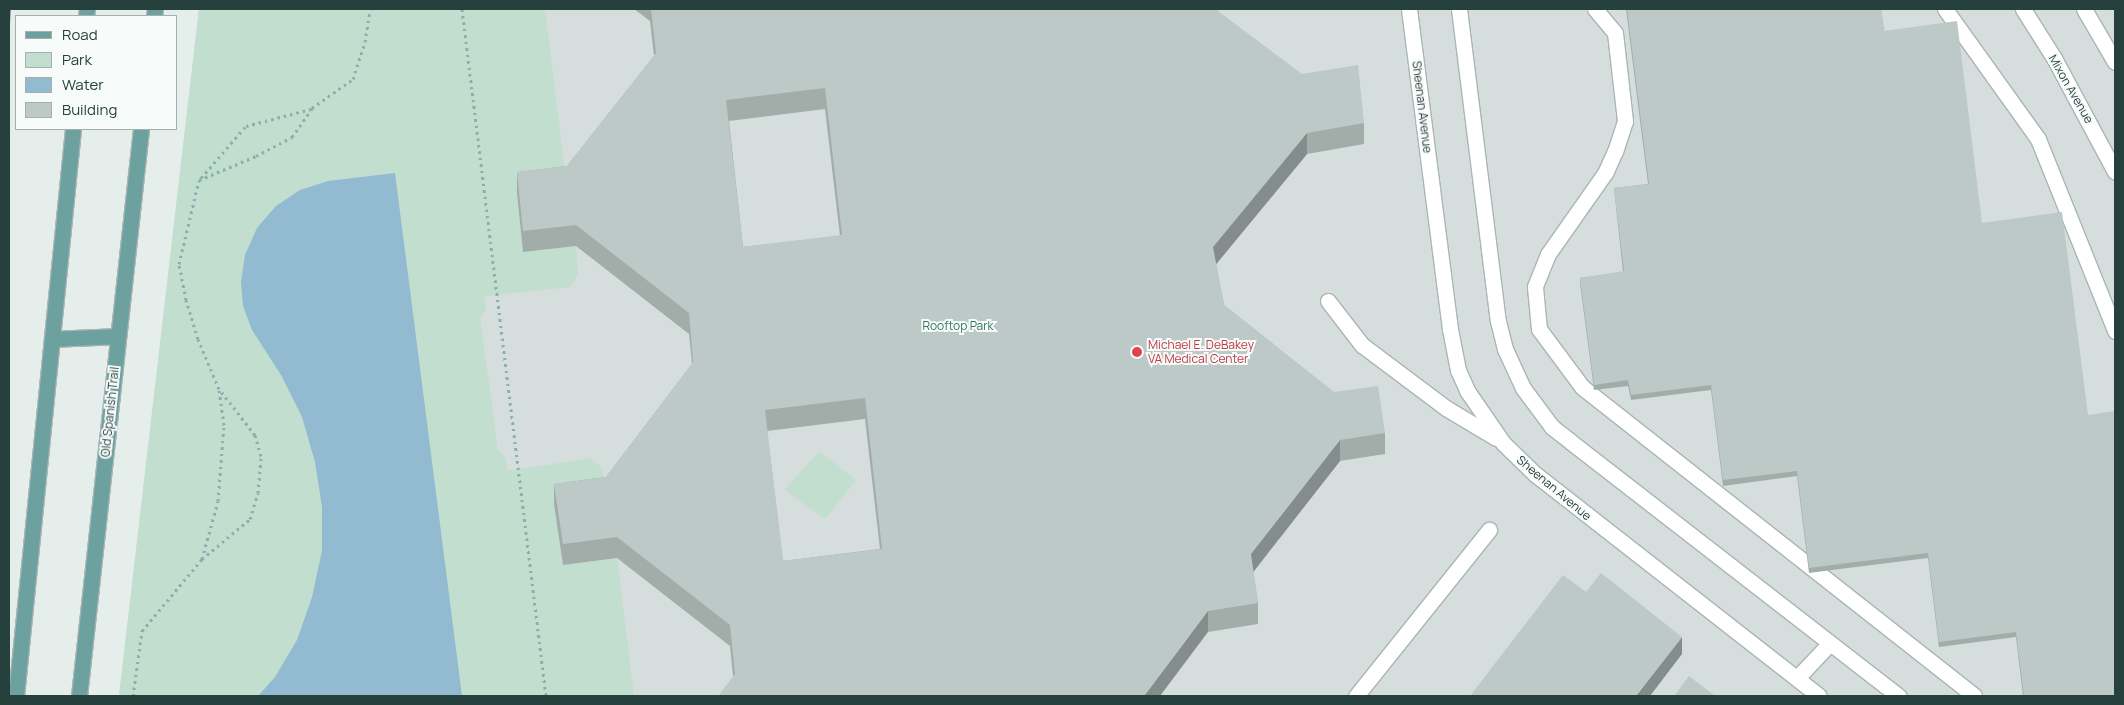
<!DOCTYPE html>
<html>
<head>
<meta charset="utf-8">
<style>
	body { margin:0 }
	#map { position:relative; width:2124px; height:705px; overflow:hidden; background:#e6eeec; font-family:Manrope,sans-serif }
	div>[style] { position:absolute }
	.built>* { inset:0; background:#d5dedc }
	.green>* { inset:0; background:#c1decf }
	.water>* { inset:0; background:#92bad0 }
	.path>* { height:3px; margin-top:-1.5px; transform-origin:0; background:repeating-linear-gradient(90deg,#89b0ac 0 2.5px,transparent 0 6.5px) }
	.roads { filter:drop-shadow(1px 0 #a9b6b4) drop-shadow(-1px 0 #a9b6b4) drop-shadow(0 1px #a9b6b4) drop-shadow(0 -1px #a9b6b4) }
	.minor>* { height:15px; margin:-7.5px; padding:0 7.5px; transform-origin:7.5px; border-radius:7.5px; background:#fff }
	.major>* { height:15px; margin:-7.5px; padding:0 7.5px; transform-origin:7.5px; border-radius:7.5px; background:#6da19f }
	.wall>* { inset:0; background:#a2adaa }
	.shaded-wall>* { inset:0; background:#848d8b }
	.building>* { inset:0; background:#bcc9c6 }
	.dots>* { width:14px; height:14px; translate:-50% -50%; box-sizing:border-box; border:2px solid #f7fbfa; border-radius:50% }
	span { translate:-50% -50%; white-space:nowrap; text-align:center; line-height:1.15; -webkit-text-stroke:4px #f7fbfa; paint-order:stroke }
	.street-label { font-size:12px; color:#26403e }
	.park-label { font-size:12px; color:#32755a }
	.health-label { font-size:12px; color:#be3a42 }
	.left { translate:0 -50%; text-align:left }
	.frame { position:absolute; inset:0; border:10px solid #26403e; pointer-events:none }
	.legend { position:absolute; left:15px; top:15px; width:162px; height:115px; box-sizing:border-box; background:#f7fbfa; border:1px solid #a3b0af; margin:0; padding:6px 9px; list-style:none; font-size:15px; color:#26403e }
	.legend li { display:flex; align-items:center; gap:10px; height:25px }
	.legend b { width:25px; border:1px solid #a3b0af }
</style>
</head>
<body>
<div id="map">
	<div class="built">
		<i style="clip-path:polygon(199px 9px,2115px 9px,2115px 696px,119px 696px)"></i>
	</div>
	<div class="green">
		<i style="clip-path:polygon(199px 9px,545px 9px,567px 187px,517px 193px,523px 252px,576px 246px,578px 275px,570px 287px,485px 296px,486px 309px,480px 318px,498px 450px,505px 457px,508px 471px,591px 458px,602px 468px,606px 498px,554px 505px,563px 565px,617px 558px,634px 696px,119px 696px)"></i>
		<i style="clip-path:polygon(819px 451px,856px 480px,825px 519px,785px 490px)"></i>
	</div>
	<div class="water">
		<i style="clip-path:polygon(395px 173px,462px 696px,258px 696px,275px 677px,297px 640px,312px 597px,322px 551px,322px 507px,315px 462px,302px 417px,281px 375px,252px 330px,243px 306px,241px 282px,245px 255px,257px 228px,276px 206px,300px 190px,328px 181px)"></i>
	</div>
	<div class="path">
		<i style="left:462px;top:9px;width:692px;rotate:83.03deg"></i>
		<i style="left:201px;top:178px;width:69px;rotate:-49.1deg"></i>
		<i style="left:246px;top:126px;width:67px;rotate:-14.7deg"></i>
		<i style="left:202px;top:559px;width:62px;rotate:-39.8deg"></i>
		<i style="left:250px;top:519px;width:27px;rotate:-73deg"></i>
		<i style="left:258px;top:493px;width:37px;rotate:-85deg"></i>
		<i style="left:261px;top:456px;width:22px;rotate:-106deg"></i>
		<i style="left:255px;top:435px;width:58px;rotate:-128deg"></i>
		<i style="left:219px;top:389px;width:54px;rotate:-112.8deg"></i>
		<i style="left:198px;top:339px;width:41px;rotate:-107.1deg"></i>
		<i style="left:186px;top:300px;width:37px;rotate:-101deg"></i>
		<i style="left:179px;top:264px;width:86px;rotate:-76.6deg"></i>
		<i style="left:199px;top:180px;width:62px;rotate:-22.8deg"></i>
		<i style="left:256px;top:156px;width:41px;rotate:-27.8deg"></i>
		<i style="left:292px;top:137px;width:35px;rotate:-55deg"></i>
		<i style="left:312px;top:108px;width:50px;rotate:-35.3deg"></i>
		<i style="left:353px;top:79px;width:39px;rotate:-72deg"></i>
		<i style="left:365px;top:42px;width:33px;rotate:-81deg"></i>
		<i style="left:133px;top:696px;width:66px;rotate:-82.1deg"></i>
		<i style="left:142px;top:631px;width:94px;rotate:-50.2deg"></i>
		<i style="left:202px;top:559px;width:60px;rotate:-74.6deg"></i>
		<i style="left:218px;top:501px;width:76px;rotate:-85.5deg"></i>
		<i style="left:224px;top:425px;width:36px;rotate:-98deg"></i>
	</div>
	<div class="roads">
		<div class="minor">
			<i style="left:1409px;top:9px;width:323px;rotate:82.7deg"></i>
			<i style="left:1450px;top:329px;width:42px;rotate:79deg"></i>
			<i style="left:1458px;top:370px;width:24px;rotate:66deg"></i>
			<i style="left:1468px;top:392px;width:62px;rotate:55.5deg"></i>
			<i style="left:1503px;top:443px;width:45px;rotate:44.1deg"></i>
			<i style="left:1535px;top:474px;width:360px;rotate:38deg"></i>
			<i style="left:1459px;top:9px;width:314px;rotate:82.9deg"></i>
			<i style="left:1498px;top:321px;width:29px;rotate:76deg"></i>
			<i style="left:1505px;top:349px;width:43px;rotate:65.2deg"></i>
			<i style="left:1523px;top:388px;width:49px;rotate:53.4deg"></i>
			<i style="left:1552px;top:427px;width:24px;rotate:38deg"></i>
			<i style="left:1571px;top:442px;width:415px;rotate:37.8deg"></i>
			<i style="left:1595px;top:9px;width:31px;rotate:50deg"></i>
			<i style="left:1615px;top:33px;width:89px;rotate:83.5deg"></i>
			<i style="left:1625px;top:121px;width:32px;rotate:108deg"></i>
			<i style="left:1615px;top:151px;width:24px;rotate:114deg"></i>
			<i style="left:1605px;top:173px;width:99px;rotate:125.1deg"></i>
			<i style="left:1548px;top:254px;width:35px;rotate:112deg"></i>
			<i style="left:1535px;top:287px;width:42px;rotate:84.6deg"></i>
			<i style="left:1539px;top:329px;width:72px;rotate:53.4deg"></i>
			<i style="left:1582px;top:387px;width:499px;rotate:38.2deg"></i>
			<i style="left:1945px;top:9px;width:160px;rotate:54.4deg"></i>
			<i style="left:2038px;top:139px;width:207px;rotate:68.1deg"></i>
			<i style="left:2023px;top:9px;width:58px;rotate:57.7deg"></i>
			<i style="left:2054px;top:58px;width:129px;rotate:61.8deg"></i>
			<i style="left:2084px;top:9px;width:61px;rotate:59.7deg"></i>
			<i style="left:1328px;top:301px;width:56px;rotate:52.3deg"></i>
			<i style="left:1362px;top:345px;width:105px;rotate:36.9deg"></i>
			<i style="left:1446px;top:408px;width:58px;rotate:31deg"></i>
			<i style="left:1797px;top:678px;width:47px;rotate:-46.7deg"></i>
			<i style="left:1356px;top:696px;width:213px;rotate:-51.3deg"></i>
		</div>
		<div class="major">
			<i style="left:86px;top:16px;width:7px;rotate:-82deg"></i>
			<i style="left:154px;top:16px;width:7px;rotate:-82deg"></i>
			<i style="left:52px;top:339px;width:66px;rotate:-2.6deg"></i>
			<i style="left:16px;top:696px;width:570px;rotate:-84.26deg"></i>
			<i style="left:79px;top:696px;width:570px;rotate:-83.76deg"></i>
		</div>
	</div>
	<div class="wall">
		<i style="clip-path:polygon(evenodd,634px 9px,1215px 9px,1364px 123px,1364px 144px,1307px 154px,1216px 264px,1224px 305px,1385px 433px,1385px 454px,1340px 461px,1253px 571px,1258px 603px,1258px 624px,1208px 632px,733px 676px,730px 646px,617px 558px,563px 565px,554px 504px,554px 484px,606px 477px,692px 364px,689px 334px,576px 246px,523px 252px,517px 193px,517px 172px,567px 166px,654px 56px,650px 21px,634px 9px,825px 109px,840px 236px,743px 247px,729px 121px,825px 109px,634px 9px,865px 419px,880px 549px,783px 561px,767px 431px,865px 419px)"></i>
		<i style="clip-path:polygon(1626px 9px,1881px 9px,1884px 31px,1982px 223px,2115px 696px,2023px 696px,2016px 637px,1939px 647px,1928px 558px,1809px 573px,1797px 476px,1723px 486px,1711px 390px,1631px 400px,1628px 386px,1594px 390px,1580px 283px,1580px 278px,1623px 272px,1614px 188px,1648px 184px)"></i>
	</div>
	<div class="shaded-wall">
		<i style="clip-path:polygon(10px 9px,11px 9px,9px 39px,9px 25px)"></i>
		<i style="clip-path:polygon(1307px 133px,1307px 154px,1213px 268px,1213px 247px)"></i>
		<i style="clip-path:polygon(1340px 440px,1340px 461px,1251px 575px,1251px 554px)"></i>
		<i style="clip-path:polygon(1208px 611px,1208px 632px,1160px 696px,1144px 696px)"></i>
		<i style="clip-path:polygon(1682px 637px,1682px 654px,1650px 696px,1636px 696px)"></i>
	</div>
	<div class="building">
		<i style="clip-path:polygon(9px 9px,10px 9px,9px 25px)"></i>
		<i style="clip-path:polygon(evenodd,651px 9px,1215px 9px,1302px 74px,1358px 65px,1364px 123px,1307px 133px,1213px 247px,1224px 305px,1334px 392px,1378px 386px,1385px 433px,1340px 440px,1251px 554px,1258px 603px,1208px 611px,1144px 696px,718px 696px,735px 674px,730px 625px,617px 537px,563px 544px,554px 484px,606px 477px,693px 362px,689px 313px,576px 225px,523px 231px,517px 172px,567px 166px,656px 53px,651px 9px,825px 88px,842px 235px,743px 247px,726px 100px,825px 88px,651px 9px,865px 398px,882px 549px,783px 561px,765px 410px,865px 398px)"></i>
		<i style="clip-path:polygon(1627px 9px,1881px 9px,1884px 31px,1957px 21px,1982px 223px,2062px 212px,2088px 415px,2115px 411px,2115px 696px,2024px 696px,2016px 632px,1939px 642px,1928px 553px,1809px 568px,1797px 471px,1723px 480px,1711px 385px,1631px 395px,1628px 380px,1594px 385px,1580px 278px,1624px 271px,1614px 188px,1649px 184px)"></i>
		<i style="clip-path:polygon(1601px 573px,1682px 637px,1636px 696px,1470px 696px,1563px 575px,1586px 592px)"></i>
		<i style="clip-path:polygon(1689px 676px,1715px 696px,1674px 696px)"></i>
	</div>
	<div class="dots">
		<i style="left:1137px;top:352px;background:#e0444e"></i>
	</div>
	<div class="street-label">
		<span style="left:2071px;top:89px;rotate:60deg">Mixon Avenue</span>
		<span style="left:1422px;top:107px;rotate:83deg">Sheenan Avenue</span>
		<span style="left:110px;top:412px;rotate:-84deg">Old Spanish Trail</span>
		<span style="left:1554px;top:488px;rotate:40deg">Sheenan Avenue</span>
	</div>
	<div class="park-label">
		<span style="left:958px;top:326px">Rooftop Park</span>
	</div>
	<div class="health-label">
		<span class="left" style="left:1148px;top:352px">Michael E. DeBakey<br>VA Medical Center</span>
	</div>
	<div class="frame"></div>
	<ul class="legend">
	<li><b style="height:6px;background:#6da19f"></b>Road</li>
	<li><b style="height:14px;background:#c1decf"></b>Park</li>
	<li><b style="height:14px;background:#92bad0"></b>Water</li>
	<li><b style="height:14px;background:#bcc9c6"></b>Building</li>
	</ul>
</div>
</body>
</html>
